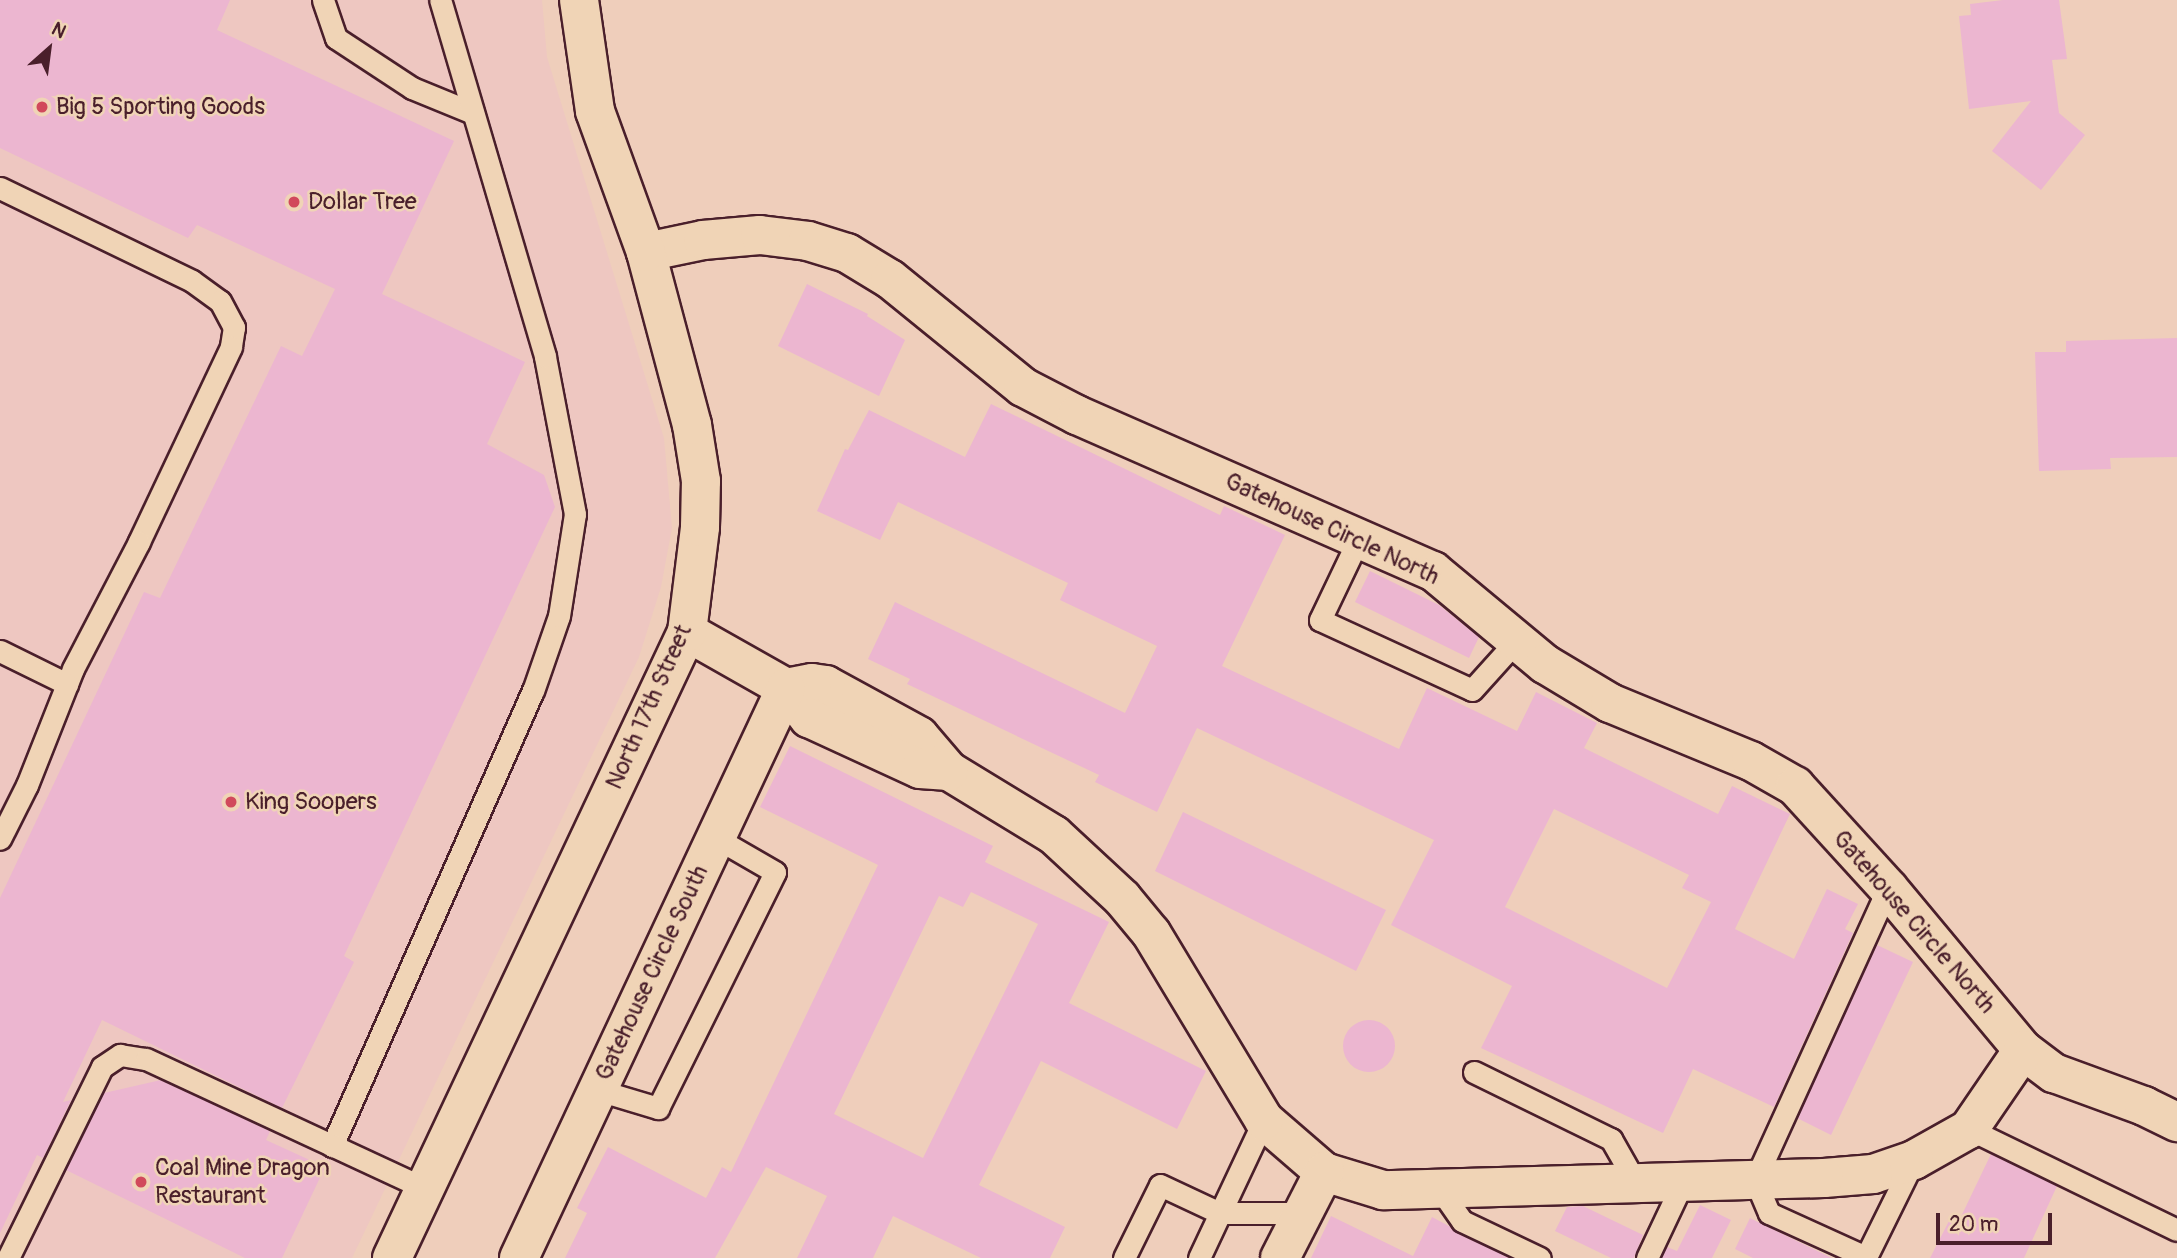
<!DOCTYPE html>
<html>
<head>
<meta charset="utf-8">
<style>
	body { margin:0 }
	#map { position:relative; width:2177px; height:1258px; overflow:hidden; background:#efcebb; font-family:Pangolin,sans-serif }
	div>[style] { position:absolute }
	.built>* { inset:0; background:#eec7c1 }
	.building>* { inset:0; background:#ecb6d0 }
	.round { border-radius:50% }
	.roads { filter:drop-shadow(2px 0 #4a1f2b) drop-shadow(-2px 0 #4a1f2b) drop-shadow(0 2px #4a1f2b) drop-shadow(0 -2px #4a1f2b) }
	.service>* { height:21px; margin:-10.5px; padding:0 10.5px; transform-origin:10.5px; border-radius:10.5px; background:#f0d4b6 }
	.minor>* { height:38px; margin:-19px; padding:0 19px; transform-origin:19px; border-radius:19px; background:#f0d4b6 }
	.dots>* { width:19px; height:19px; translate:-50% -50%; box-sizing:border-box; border:4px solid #f0d4b6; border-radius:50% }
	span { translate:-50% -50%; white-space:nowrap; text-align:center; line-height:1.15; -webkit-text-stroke:5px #f0d4b6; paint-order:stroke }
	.poi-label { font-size:24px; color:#4a1f2b }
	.left { translate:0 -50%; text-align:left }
	.street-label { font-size:24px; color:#4a1f2b }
	.north { position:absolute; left:14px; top:14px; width:70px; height:70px; -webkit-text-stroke:5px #f0d4b6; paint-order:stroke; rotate:28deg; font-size:19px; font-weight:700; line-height:28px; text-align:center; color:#4a1f2b }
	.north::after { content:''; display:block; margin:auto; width:24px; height:32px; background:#4a1f2b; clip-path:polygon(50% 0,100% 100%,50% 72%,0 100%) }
	.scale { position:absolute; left:1936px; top:1213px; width:116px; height:32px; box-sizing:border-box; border:4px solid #4a1f2b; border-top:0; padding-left:9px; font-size:21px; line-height:24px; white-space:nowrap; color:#4a1f2b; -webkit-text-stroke:5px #f0d4b6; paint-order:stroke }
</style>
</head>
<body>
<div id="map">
	<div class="built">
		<i style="clip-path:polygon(0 0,542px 0,547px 57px,664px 438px,672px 528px,661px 587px,639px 657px,352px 1258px,0 1258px)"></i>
	</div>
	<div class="building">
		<i style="clip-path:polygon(0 0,230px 0,217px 30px,454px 141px,382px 294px,525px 362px,487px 444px,544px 475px,555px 507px,344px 956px,354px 962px,282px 1108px,102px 1020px,63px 1102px,71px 1100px,43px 1158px,37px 1155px,0 1233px,0 898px,144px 592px,160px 598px,281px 346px,302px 356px,335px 289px,197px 225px,188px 238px,0 148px)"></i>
		<i style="clip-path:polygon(2003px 0,2059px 0,2067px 59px,2052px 60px,2059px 113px,2085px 135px,2041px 190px,1992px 151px,2031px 101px,1969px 109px,1959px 16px,1971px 15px,1970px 4px)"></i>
		<i style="clip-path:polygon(807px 284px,868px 314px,867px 316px,905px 340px,879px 396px,778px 346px)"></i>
		<i style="clip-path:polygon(2177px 338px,2177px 457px,2110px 458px,2111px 469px,2039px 471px,2035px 352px,2066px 352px,2066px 341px)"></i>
		<i style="clip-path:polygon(evenodd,991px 404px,1220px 515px,1224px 506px,1285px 535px,1222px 666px,1399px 749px,1427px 688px,1517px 731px,1536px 692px,1597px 723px,1584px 748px,1718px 814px,1732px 786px,1790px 814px,1735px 929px,1794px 959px,1827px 889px,1858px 904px,1845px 929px,1853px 933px,1774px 1107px,1693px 1069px,1663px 1133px,1481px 1048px,1512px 986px,1391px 925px,1434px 840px,1197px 728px,1157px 812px,1095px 782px,1099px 775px,907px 684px,910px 679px,868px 659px,895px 602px,1125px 713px,1157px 646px,1060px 600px,1068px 583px,898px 502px,880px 540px,817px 511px,845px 449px,848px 450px,869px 410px,965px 457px,991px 404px,1554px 809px,1689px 875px,1682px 888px,1711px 902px,1667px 988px,1505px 907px,1554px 809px)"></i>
		<i style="clip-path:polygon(1370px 571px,1439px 605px,1479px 637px,1469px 658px,1355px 602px)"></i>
		<i style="clip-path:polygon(evenodd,790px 746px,993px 846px,985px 862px,1109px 922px,1069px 1003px,1206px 1071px,1177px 1129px,1041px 1061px,979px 1185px,1065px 1227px,1050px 1258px,981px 1258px,893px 1216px,873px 1258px,797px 1258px,827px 1196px,766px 1167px,715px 1258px,565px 1258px,587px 1213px,577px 1208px,608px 1147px,706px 1198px,722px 1167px,731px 1172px,878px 865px,760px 807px,790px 746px,971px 892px,1038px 924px,923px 1158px,834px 1114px,939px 896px,963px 907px,971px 892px)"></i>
		<i style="clip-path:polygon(1183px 812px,1386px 910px,1356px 971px,1155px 871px)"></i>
		<i style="clip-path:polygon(1877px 945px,1913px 962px,1831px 1135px,1797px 1118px)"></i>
		<i class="round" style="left:1343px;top:1020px;width:52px;height:52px"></i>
		<i style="clip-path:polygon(161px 1080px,270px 1131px,266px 1140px,325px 1167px,282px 1258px,245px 1258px,66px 1170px,104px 1093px)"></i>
		<i style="clip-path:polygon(1991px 1154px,2057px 1186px,2024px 1258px,1930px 1258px,1949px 1221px,1957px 1225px)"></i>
		<i style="clip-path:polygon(1700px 1205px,1731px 1220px,1712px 1258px,1662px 1258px,1667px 1247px,1677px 1251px)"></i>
		<i style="clip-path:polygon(1583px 1206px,1643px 1235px,1634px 1258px,1611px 1258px,1555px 1231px,1567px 1207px)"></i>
		<i style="clip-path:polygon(1331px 1216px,1413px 1256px,1432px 1217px,1509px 1258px,1311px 1258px)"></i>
		<i style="clip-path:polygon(1750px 1218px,1764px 1225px,1832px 1258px,1753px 1258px,1735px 1249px)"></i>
	</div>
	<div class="roads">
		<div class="service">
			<i style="left:323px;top:0;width:40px;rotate:71.1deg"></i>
			<i style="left:336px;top:38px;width:91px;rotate:33.3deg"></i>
			<i style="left:412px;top:88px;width:66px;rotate:22.3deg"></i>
			<i style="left:0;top:188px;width:213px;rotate:25.8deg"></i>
			<i style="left:192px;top:281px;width:34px;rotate:36deg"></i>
			<i style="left:220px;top:301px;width:30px;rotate:62deg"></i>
			<i style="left:234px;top:327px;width:20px;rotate:99deg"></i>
			<i style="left:231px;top:347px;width:216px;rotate:115.3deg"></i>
			<i style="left:139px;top:542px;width:143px;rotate:117.5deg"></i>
			<i style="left:73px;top:669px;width:125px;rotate:111.6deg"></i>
			<i style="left:27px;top:785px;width:60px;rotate:116.6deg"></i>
			<i style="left:1360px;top:536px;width:93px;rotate:115.5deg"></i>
			<i style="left:1320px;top:620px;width:167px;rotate:24.7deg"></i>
			<i style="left:1472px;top:690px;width:67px;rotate:-48deg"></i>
			<i style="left:0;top:651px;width:75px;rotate:26.2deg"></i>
			<i style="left:1888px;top:888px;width:321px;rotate:114.5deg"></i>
			<i style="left:1755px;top:1180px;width:36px;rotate:67deg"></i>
			<i style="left:1769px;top:1213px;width:107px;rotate:24.4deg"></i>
			<i style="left:1866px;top:1257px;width:108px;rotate:-63.7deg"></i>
			<i style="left:1474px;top:1072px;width:153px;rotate:26.1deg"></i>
			<i style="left:1611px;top:1139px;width:51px;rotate:60.4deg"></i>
			<i style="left:598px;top:1090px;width:63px;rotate:16.7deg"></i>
			<i style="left:658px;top:1108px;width:263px;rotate:-63.6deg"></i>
			<i style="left:775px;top:872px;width:68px;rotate:-150deg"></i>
			<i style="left:1969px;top:1129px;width:231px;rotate:25.9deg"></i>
			<i style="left:332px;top:1146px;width:497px;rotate:-66.2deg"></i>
			<i style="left:533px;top:691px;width:79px;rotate:-70.9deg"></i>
			<i style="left:559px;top:616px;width:103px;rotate:-81.1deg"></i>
			<i style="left:575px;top:514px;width:161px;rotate:-100.8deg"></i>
			<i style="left:545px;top:356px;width:371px;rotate:-106.4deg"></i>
			<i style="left:1439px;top:1188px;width:40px;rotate:55.1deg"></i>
			<i style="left:1462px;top:1221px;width:86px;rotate:25.4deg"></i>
			<i style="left:8px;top:1258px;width:213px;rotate:-63.8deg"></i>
			<i style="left:102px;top:1067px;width:22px;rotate:-34deg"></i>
			<i style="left:120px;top:1055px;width:26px;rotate:9deg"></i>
			<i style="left:146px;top:1059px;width:309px;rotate:24.9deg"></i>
			<i style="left:1124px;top:1258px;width:81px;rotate:-63.7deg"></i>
			<i style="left:1160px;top:1185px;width:66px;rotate:25deg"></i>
			<i style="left:1220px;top:1213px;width:82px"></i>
			<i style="left:1199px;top:1258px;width:153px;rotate:-64.8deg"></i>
			<i style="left:1647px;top:1258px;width:84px;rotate:-64.7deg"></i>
		</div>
		<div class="minor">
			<i style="left:646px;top:252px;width:58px;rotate:-11.9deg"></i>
			<i style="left:703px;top:240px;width:57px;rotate:-5deg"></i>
			<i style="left:760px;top:235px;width:48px;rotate:7.1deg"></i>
			<i style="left:808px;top:241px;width:41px;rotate:17.1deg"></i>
			<i style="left:847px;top:253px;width:50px;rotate:31.2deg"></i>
			<i style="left:890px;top:279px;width:171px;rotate:39.1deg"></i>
			<i style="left:1023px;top:387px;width:61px;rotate:27.4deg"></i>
			<i style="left:1077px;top:415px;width:389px;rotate:23.7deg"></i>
			<i style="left:1433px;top:571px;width:146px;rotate:39.7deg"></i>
			<i style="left:1545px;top:664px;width:76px;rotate:31deg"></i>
			<i style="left:1610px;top:703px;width:152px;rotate:22.4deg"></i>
			<i style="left:1751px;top:761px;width:51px;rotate:29.6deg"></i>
			<i style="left:1795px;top:786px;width:138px;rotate:47.6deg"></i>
			<i style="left:1888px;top:888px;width:211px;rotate:50.2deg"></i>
			<i style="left:2023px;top:1050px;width:96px;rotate:124.4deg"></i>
			<i style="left:1969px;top:1129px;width:63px;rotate:150.6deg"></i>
			<i style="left:1914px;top:1160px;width:43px;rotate:161.1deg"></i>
			<i style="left:1873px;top:1174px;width:49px;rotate:175.3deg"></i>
			<i style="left:1824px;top:1178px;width:441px;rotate:178.4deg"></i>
			<i style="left:1383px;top:1190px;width:62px;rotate:-163deg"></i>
			<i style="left:1324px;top:1172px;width:79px;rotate:-139.1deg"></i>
			<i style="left:1264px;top:1120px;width:218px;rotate:-121.1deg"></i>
			<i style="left:1151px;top:933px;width:45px;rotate:-129.6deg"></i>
			<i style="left:1122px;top:898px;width:93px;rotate:-137.2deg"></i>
			<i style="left:1054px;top:835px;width:123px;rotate:-148.6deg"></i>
			<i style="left:949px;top:771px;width:46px;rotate:-130.6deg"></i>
			<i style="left:919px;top:736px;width:106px;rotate:-151.3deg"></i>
			<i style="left:826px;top:685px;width:14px;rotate:-172deg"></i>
			<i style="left:812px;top:683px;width:26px;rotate:169deg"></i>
			<i style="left:687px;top:632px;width:114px;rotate:29.5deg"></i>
			<i style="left:786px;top:688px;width:38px;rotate:53deg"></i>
			<i style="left:809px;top:718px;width:122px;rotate:24.7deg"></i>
			<i style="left:920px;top:769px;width:29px;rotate:4deg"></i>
			<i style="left:2023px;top:1050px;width:39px;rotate:37deg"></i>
			<i style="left:2054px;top:1073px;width:96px;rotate:20.1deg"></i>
			<i style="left:2144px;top:1106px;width:37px;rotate:26deg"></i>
			<i style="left:392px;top:1258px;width:692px;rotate:-64.77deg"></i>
			<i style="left:687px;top:632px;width:106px;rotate:-82.9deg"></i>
			<i style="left:700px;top:527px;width:46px;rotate:-88.8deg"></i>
			<i style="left:701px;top:481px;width:57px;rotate:-99.1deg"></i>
			<i style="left:692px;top:425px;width:179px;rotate:-104.9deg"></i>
			<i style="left:646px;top:252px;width:150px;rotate:-109.9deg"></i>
			<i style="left:595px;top:111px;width:112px;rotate:-98.2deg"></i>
			<i style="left:519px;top:1258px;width:629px;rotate:-64.9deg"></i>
			<i style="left:1280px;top:1258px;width:97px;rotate:-62.9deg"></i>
		</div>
	</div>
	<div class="dots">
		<i style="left:42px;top:107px;background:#d1495b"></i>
		<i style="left:294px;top:202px;background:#d1495b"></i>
		<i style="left:231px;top:802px;background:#d1495b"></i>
		<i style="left:141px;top:1182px;background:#d1495b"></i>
	</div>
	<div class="poi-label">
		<span class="left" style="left:56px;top:107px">Big 5 Sporting Goods</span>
		<span class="left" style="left:308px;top:202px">Dollar Tree</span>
		<span class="left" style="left:245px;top:802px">King Soopers</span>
		<span class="left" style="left:155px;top:1182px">Coal Mine Dragon<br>Restaurant</span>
	</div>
	<div class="street-label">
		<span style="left:1332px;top:529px;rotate:25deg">Gatehouse Circle North</span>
		<span style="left:649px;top:707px;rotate:-66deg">North 17th Street</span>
		<span style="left:1914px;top:922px;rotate:49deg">Gatehouse Circle North</span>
		<span style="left:652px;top:973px;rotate:-65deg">Gatehouse Circle South</span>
	</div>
	<div class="north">N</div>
	<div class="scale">20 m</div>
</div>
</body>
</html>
